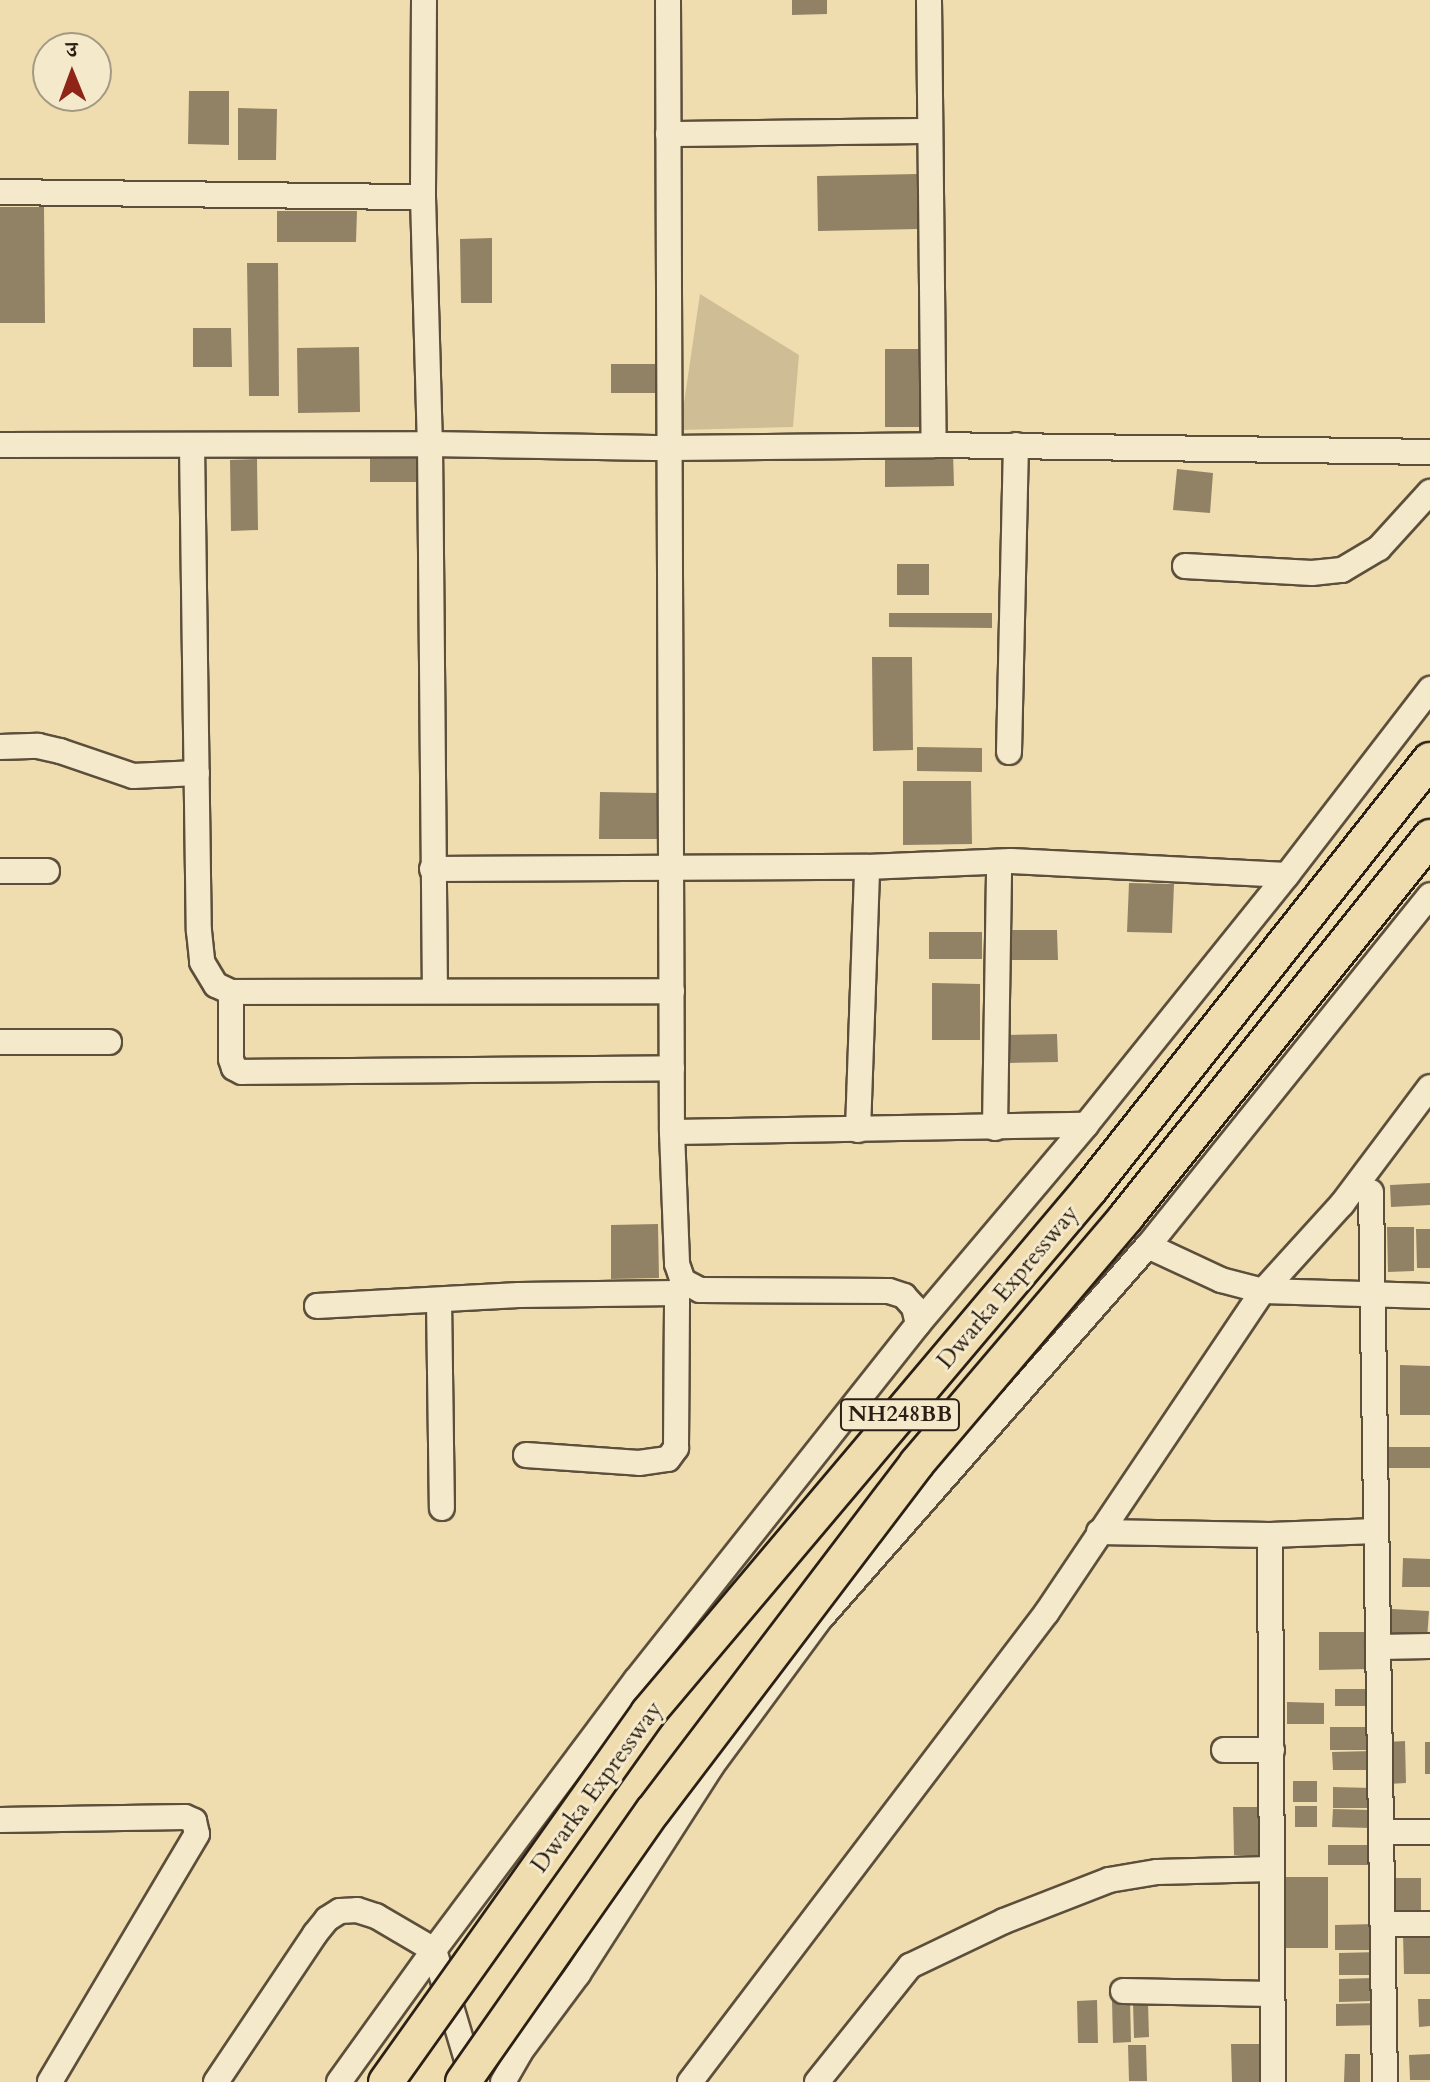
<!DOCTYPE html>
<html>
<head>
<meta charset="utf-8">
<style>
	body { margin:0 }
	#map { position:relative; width:1430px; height:2082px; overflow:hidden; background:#f0ddaf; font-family:Cardo,"Noto Serif Devanagari",serif }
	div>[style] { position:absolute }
	.green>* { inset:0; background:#cfbd95 }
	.building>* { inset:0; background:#918266 }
	.roads { filter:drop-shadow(2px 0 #5c4f3c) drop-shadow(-2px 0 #5c4f3c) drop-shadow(0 2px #5c4f3c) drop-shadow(0 -2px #5c4f3c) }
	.minor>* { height:24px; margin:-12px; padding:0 12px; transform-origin:12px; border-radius:12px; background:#f5e9cb }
	.bridges { filter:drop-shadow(2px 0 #2b2016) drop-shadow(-2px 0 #2b2016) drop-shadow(0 2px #2b2016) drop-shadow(0 -2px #2b2016) }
	.highway-bridge>* { height:34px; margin:-17px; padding:0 17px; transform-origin:17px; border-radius:17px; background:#f0ddaf }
	span { translate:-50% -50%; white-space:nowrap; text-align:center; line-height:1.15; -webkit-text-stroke:6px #f5e9cb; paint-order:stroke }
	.shield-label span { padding:2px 6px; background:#f5e9cb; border:2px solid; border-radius:6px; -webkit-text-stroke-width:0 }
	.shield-label { font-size:22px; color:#2b2016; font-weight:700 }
	.street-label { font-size:24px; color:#2b2016 }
	.north { position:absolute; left:32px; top:32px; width:80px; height:80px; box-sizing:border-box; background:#f5e9cb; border:2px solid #a49983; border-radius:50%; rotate:359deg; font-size:22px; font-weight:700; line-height:32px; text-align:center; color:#2b2016 }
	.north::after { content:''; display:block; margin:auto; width:28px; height:36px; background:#8f2418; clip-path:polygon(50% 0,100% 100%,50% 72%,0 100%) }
</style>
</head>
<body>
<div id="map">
	<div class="green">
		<i style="clip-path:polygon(700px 294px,799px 355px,793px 427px,680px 430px)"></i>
	</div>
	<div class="building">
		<i style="clip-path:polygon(792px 0,827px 0,827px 14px,792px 15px)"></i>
		<i style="clip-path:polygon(189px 91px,229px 91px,229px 145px,188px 144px)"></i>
		<i style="clip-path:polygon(238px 108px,277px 109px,276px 160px,238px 160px)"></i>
		<i style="clip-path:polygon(918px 174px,919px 229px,818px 231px,817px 176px)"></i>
		<i style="clip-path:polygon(0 207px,44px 207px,45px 323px,0 323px)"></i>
		<i style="clip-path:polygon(277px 211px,357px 211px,356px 242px,277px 242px)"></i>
		<i style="clip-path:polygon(492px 238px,492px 303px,461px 303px,460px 239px)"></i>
		<i style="clip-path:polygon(247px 263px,278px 263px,279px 396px,249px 396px)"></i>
		<i style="clip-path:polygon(193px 328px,231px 328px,232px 367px,193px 367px)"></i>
		<i style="clip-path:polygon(359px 347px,360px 412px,298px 413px,297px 348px)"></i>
		<i style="clip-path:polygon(885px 349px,927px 349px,927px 427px,885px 427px)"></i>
		<i style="clip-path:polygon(611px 364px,664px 364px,664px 393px,611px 393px)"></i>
		<i style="clip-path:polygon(416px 450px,416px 482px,370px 482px,370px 451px)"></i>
		<i style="clip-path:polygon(953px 451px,954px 486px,885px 487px,885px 453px)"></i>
		<i style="clip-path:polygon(257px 459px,258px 530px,231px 531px,230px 460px)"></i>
		<i style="clip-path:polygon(1177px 469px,1213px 473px,1210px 513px,1173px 510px)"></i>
		<i style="clip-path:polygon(897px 564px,929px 564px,929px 595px,897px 595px)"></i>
		<i style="clip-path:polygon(889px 613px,992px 613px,992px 628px,889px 627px)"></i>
		<i style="clip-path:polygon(872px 657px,912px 657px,913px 750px,873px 751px)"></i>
		<i style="clip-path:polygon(917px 747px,982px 748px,982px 772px,917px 771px)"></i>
		<i style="clip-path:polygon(903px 781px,971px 781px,972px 844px,903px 845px)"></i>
		<i style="clip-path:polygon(600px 792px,658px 793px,657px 839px,599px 839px)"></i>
		<i style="clip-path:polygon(1129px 883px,1174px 884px,1172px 933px,1127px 932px)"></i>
		<i style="clip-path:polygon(1002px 930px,1057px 930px,1058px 960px,1002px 960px)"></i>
		<i style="clip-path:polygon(929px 932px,982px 932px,982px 959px,929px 959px)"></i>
		<i style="clip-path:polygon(932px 983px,980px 984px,980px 1040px,932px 1040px)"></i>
		<i style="clip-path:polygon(1057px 1034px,1058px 1062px,1008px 1063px,1007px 1035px)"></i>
		<i style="clip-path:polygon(1430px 1183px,1430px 1205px,1391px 1207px,1390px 1185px)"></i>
		<i style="clip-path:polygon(658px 1224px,659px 1278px,611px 1279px,611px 1225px)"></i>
		<i style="clip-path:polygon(1387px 1227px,1414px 1227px,1414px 1271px,1388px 1272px)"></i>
		<i style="clip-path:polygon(1416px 1229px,1430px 1229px,1430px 1268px,1417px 1268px)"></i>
		<i style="clip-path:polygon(1400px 1365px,1430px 1366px,1430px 1415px,1400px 1415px)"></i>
		<i style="clip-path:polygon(1386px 1447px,1430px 1447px,1430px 1468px,1386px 1468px)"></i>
		<i style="clip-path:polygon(1403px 1558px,1430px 1559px,1430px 1587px,1402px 1587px)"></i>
		<i style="clip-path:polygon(1392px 1609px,1429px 1611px,1427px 1640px,1391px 1638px)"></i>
		<i style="clip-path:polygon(1319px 1632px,1369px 1632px,1370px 1669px,1319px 1670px)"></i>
		<i style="clip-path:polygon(1335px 1689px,1371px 1689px,1371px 1706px,1335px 1706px)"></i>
		<i style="clip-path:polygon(1287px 1702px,1324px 1703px,1324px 1724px,1287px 1724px)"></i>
		<i style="clip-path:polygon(1330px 1727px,1366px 1727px,1366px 1750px,1330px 1750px)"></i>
		<i style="clip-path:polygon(1405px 1741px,1406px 1783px,1388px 1784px,1387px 1742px)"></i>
		<i style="clip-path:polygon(1425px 1742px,1430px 1742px,1430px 1774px,1425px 1774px)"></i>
		<i style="clip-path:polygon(1373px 1751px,1373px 1770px,1333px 1770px,1332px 1752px)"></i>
		<i style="clip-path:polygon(1293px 1781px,1317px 1781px,1317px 1802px,1293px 1802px)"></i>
		<i style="clip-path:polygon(1333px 1787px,1372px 1788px,1372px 1808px,1333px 1808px)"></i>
		<i style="clip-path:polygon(1295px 1806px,1317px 1806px,1317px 1827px,1295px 1827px)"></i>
		<i style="clip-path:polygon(1233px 1807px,1258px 1807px,1258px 1855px,1234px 1855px)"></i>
		<i style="clip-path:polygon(1333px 1809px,1370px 1810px,1370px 1828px,1332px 1827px)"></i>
		<i style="clip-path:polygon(1328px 1845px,1377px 1845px,1377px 1865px,1328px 1865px)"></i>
		<i style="clip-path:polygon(1279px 1877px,1328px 1877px,1328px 1948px,1280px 1948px)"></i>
		<i style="clip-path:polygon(1393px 1878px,1421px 1878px,1421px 1917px,1393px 1917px)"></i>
		<i style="clip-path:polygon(1375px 1924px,1376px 1950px,1335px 1950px,1335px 1925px)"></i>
		<i style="clip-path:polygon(1403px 1934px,1430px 1934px,1430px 1974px,1404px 1974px)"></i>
		<i style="clip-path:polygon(1379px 1952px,1379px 1975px,1339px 1975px,1339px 1953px)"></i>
		<i style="clip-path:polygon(1372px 1978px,1372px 2001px,1339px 2002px,1339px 1979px)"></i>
		<i style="clip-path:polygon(1112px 1999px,1130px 1999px,1131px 2042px,1113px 2043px)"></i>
		<i style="clip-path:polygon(1418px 1999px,1430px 1999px,1430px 2026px,1419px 2027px)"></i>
		<i style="clip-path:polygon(1097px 2000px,1098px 2043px,1078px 2043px,1077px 2001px)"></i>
		<i style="clip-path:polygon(1133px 2002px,1148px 2002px,1149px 2037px,1134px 2038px)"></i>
		<i style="clip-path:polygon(1380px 2003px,1380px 2025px,1336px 2026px,1336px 2004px)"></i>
		<i style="clip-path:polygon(1231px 2044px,1263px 2044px,1264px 2082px,1232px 2082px)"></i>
		<i style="clip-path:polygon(1128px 2045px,1146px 2045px,1147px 2081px,1129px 2081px)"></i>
		<i style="clip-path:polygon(1345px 2054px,1360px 2054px,1360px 2082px,1344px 2082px)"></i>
		<i style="clip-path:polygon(1430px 2054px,1430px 2080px,1410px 2080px,1409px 2055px)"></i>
	</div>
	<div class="roads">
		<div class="minor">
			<i style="left:424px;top:0;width:197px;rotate:90.3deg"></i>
			<i style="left:423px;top:197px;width:247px;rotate:88.4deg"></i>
			<i style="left:430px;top:444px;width:547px;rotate:89.48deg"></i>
			<i style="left:668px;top:0;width:1132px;rotate:89.8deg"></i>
			<i style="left:672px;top:1132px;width:132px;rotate:87.8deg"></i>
			<i style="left:677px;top:1264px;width:18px;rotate:71deg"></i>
			<i style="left:683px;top:1281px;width:19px;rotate:28deg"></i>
			<i style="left:700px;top:1290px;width:189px;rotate:0.3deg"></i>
			<i style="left:889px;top:1291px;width:16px;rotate:18deg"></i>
			<i style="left:904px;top:1296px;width:15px;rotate:48deg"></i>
			<i style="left:914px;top:1307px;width:17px;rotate:77deg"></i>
			<i style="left:929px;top:0;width:445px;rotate:89.4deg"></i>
			<i style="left:934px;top:445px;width:496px;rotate:0.8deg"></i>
			<i style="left:668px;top:134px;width:262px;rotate:-0.7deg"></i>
			<i style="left:0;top:192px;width:423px;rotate:0.7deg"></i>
			<i style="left:0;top:445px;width:430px;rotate:-0.1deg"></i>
			<i style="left:430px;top:444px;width:239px;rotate:1deg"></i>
			<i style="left:669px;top:448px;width:265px;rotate:-0.6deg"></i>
			<i style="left:192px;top:445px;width:486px;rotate:89.2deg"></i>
			<i style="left:199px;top:931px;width:31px;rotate:84deg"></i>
			<i style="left:202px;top:962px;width:27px;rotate:59deg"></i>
			<i style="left:216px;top:985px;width:17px;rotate:25deg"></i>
			<i style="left:231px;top:992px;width:441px;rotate:-0.1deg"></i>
			<i style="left:1185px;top:566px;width:127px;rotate:3.2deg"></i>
			<i style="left:1312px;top:573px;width:30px;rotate:-6deg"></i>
			<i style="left:1342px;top:570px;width:43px;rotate:-30.7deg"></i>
			<i style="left:1379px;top:548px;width:76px;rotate:-47.7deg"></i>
			<i style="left:0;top:747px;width:38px;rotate:-2deg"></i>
			<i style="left:38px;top:746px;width:23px;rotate:13deg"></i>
			<i style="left:60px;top:751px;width:77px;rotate:18.9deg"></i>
			<i style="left:133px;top:776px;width:64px;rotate:-2.7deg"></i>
			<i style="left:1009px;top:752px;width:307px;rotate:-88.7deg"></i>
			<i style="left:432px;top:869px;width:435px;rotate:-0.3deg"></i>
			<i style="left:867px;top:867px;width:144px;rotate:-2.4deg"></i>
			<i style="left:1011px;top:861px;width:276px;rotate:2.9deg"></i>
			<i style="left:0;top:871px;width:47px"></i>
			<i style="left:231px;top:992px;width:67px;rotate:90deg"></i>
			<i style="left:231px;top:1059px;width:9px;rotate:72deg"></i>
			<i style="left:234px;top:1068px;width:9px;rotate:27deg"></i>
			<i style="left:242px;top:1072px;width:430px;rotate:-0.5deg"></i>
			<i style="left:0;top:1042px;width:109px"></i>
			<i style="left:995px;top:1128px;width:266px;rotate:-89.1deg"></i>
			<i style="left:858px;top:1130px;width:263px;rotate:-88deg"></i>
			<i style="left:672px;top:1132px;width:414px;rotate:-1deg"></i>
			<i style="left:1371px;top:1192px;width:890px;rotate:89.1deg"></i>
			<i style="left:1148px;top:1246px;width:81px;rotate:25deg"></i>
			<i style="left:1221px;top:1280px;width:43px;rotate:14.7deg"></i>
			<i style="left:1263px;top:1291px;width:167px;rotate:1.7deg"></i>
			<i style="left:439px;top:1300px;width:208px;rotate:89.2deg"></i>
			<i style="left:317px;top:1306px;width:202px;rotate:-3.1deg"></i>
			<i style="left:519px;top:1295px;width:158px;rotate:-0.7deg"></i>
			<i style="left:526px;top:1455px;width:113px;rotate:4deg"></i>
			<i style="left:639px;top:1463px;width:29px;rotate:-8deg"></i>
			<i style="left:668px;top:1459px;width:14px;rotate:-54deg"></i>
			<i style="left:676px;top:1448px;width:155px;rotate:-89.6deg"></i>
			<i style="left:677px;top:1293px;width:13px;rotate:-63deg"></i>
			<i style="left:1099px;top:1532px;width:171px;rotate:1deg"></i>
			<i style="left:1270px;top:1535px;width:106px;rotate:-2.2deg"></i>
			<i style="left:1270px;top:1535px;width:547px;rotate:89.69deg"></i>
			<i style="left:1378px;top:1647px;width:52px;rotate:-1.1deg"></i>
			<i style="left:1224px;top:1750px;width:48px"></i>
			<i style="left:0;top:1820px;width:185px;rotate:-0.9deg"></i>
			<i style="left:185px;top:1817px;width:10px;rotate:24deg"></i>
			<i style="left:194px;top:1821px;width:13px;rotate:77deg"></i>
			<i style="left:197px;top:1834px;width:288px;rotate:120.7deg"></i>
			<i style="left:1381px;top:1832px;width:49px"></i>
			<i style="left:1383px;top:1924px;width:47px"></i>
			<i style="left:1123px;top:1991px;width:149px;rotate:1.2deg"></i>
			<i style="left:216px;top:2082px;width:178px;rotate:-56.2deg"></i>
			<i style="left:315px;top:1934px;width:19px;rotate:-51deg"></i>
			<i style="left:327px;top:1919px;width:15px;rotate:-32deg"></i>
			<i style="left:340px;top:1911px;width:17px;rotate:-3deg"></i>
			<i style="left:357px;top:1910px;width:20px;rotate:18deg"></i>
			<i style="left:376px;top:1916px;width:67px;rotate:30.4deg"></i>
			<i style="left:434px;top:1950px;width:136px;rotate:73.3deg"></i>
			<i style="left:339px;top:2082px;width:163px;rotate:-54.3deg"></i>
			<i style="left:434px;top:1950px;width:337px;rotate:-53.2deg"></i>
			<i style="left:636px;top:1680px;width:454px;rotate:-51.6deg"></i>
			<i style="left:918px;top:1324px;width:260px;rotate:-49.8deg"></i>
			<i style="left:1086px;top:1125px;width:321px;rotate:-51.2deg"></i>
			<i style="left:1287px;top:875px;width:235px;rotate:-52.4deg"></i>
			<i style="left:503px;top:2082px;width:34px;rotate:-60deg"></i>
			<i style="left:520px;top:2052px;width:97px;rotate:-53.4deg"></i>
			<i style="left:578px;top:1974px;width:245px;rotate:-57.3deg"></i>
			<i style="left:710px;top:1768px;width:184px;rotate:-53.6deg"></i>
			<i style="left:819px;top:1620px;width:498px;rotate:-48.7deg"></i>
			<i style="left:1148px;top:1246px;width:450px;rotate:-51.2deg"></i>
			<i style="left:690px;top:2082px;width:590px;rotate:-52.78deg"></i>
			<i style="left:1047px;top:1612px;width:387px;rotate:-56.1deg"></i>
			<i style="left:1263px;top:1291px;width:118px;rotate:-47.8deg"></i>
			<i style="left:1342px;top:1204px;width:146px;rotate:-53.1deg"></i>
			<i style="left:817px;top:2082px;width:149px;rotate:-51.3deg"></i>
			<i style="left:910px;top:1966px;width:104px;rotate:-25.6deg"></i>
			<i style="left:1004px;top:1921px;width:113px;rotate:-21.3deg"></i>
			<i style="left:1109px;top:1880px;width:49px;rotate:-9.5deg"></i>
			<i style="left:1157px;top:1872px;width:113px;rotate:-1.5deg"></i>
		</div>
	</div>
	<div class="bridges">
		<div class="highway-bridge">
			<i style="left:386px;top:2082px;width:453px;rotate:-54.6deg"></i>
			<i style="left:648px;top:1713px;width:687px;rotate:-49.84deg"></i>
			<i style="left:1091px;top:1188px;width:546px;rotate:-51.62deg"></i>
			<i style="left:463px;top:2082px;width:331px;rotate:-55deg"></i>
			<i style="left:653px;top:1811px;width:437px;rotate:-52.8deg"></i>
			<i style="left:917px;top:1463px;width:323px;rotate:-49.6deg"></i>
			<i style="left:1126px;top:1217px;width:487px;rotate:-51.3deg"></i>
		</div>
	</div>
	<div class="shield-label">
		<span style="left:900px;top:1415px">NH248BB</span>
	</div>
	<div class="street-label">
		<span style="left:1008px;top:1287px;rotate:-50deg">Dwarka Expressway</span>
		<span style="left:597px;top:1787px;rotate:-54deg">Dwarka Expressway</span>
	</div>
	<div class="north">उ</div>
</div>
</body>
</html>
